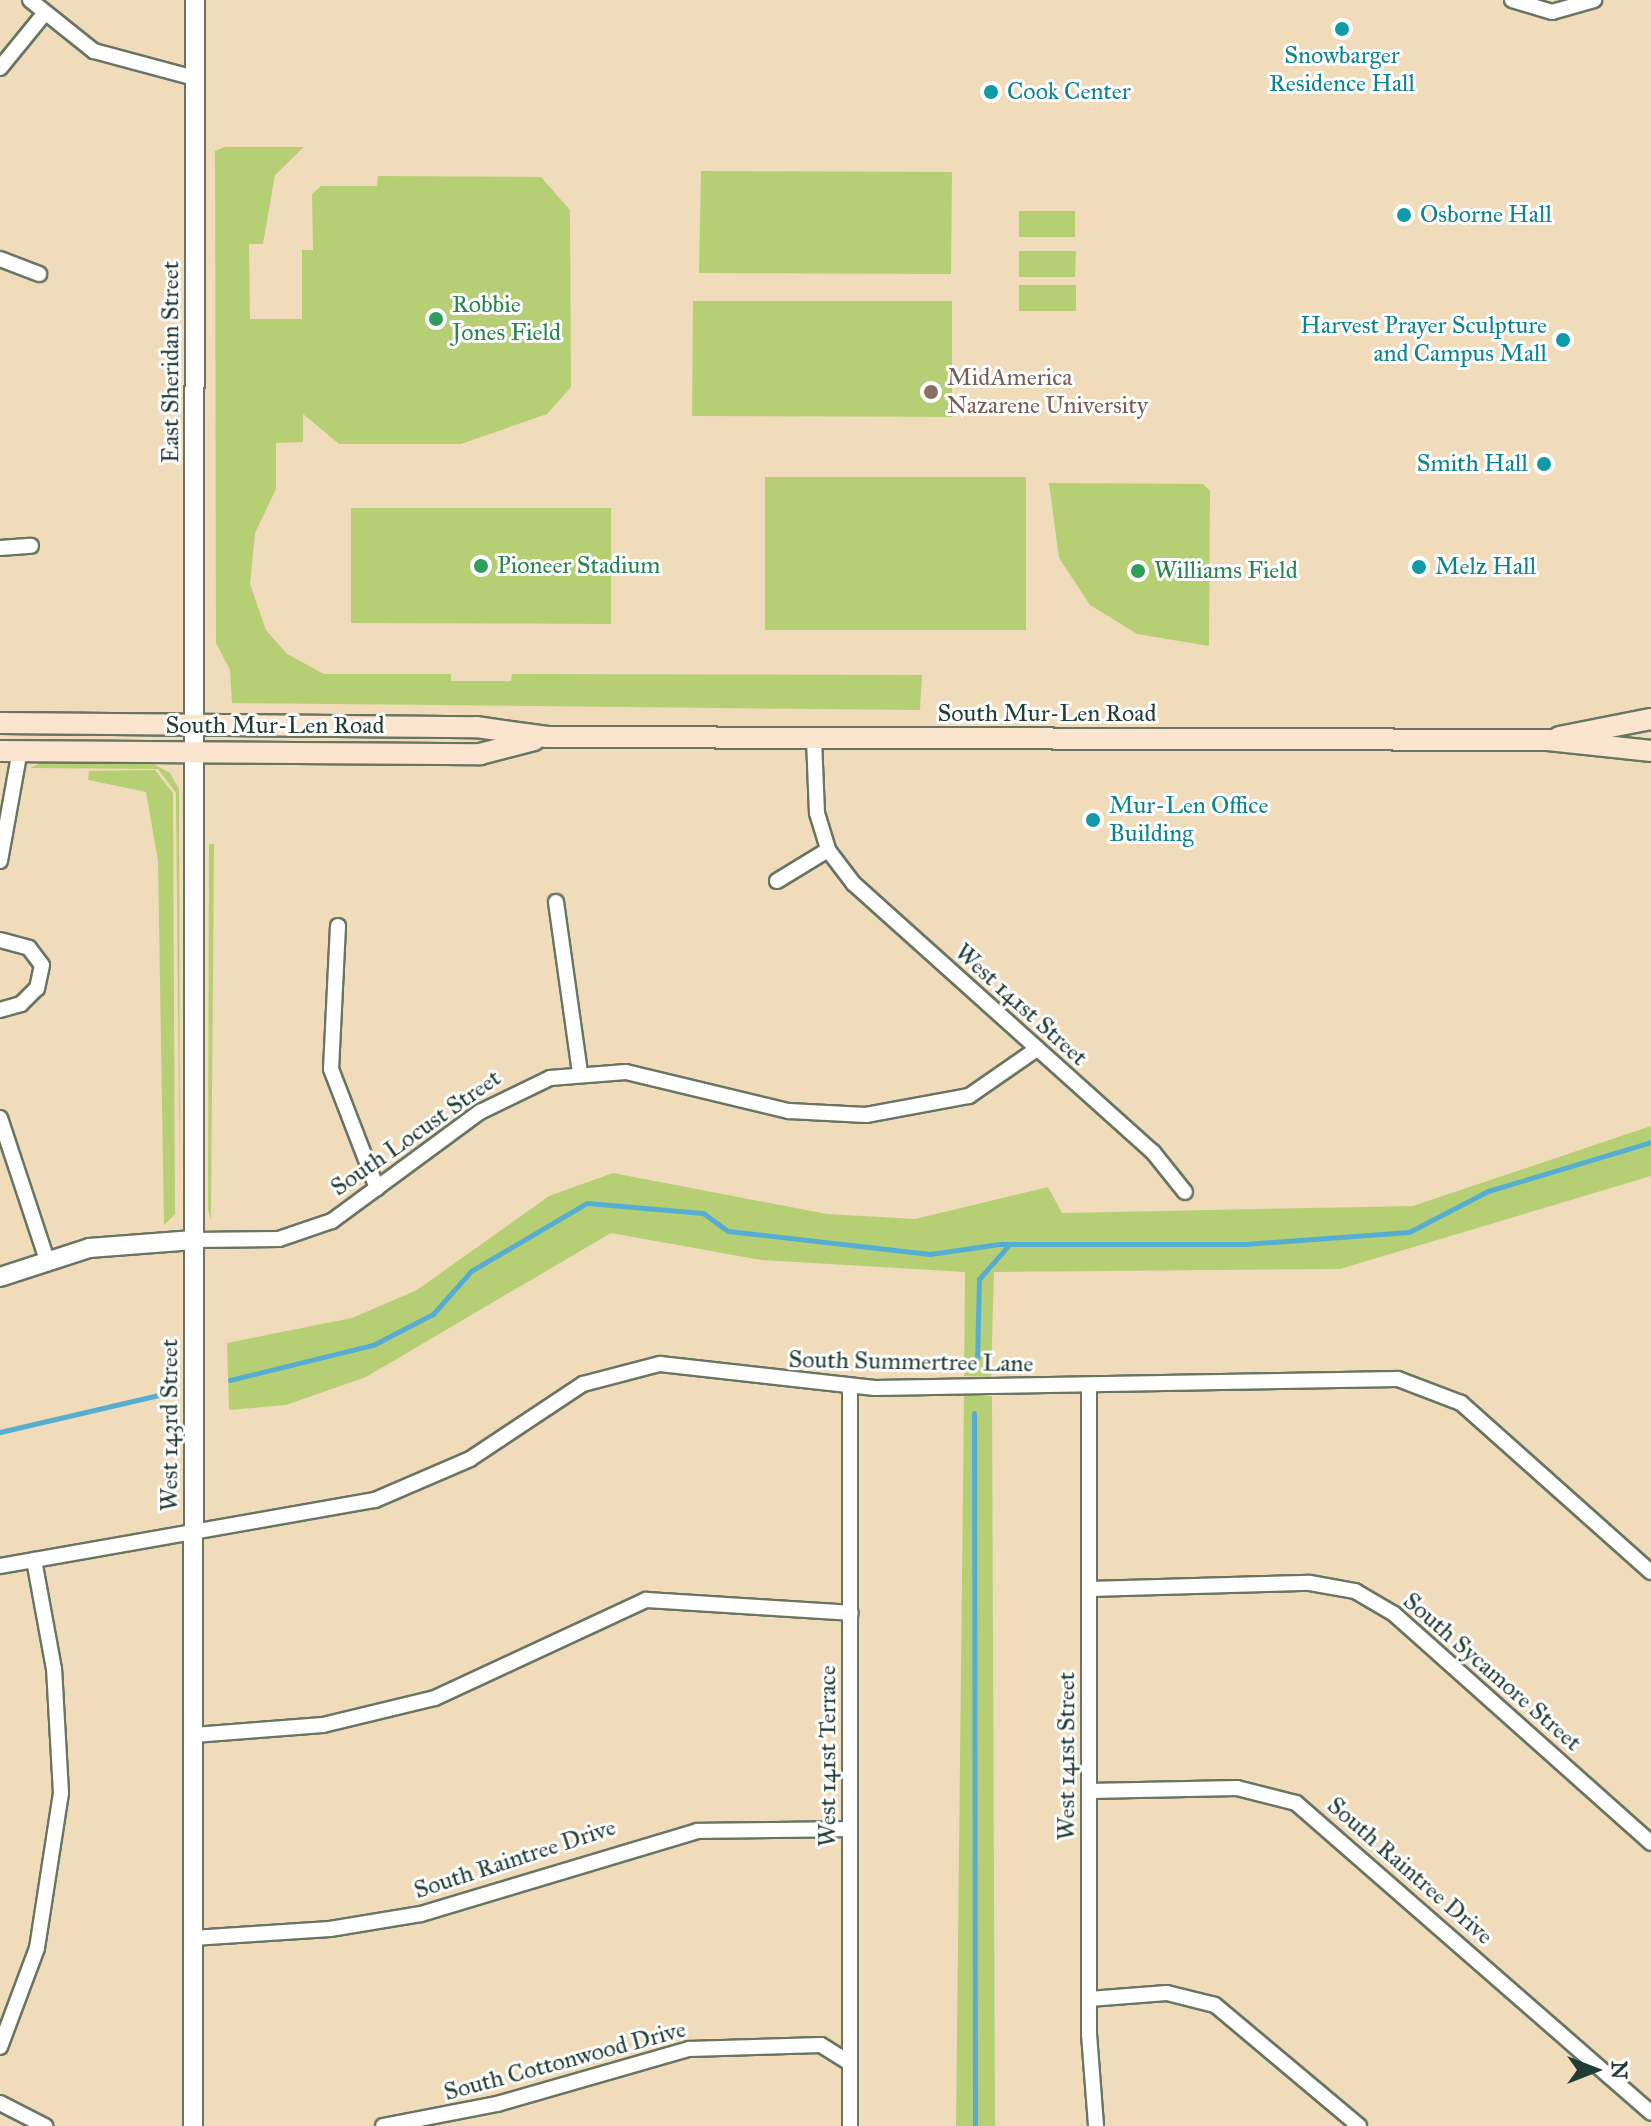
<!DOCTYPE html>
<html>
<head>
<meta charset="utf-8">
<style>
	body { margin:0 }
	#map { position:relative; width:1651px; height:2126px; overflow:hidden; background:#f0dcbb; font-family:"IM FELL Great Primer",serif }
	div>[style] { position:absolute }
	.green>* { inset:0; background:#b7cf74 }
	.stream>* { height:5px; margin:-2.5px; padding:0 2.5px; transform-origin:2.5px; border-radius:2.5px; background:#55aed2 }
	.roads { filter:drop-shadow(2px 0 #687563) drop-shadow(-2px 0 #687563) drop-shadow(0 2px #687563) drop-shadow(0 -2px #687563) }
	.minor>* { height:14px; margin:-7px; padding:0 7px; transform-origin:7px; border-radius:7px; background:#fff }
	.tertiary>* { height:18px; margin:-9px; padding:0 9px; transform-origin:9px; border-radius:9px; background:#fff }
	.secondary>* { height:20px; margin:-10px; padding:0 10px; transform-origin:10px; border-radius:10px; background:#fbe5cf }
	.dots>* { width:22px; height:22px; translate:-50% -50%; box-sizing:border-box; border:4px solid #fff; border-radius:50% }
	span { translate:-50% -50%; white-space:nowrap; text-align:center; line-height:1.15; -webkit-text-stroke:6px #fff; paint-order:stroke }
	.culture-label { font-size:24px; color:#0d838f }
	.left { translate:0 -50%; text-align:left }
	.right { translate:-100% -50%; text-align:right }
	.leisure-label { font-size:24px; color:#27864d }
	.street-label { font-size:24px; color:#1f3d34 }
	.education-label { font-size:24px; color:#785e54 }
	.north { position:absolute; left:1555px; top:2030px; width:80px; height:80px; -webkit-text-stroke:6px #fff; paint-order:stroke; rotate:90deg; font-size:22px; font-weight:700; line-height:32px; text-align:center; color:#1f3d34 }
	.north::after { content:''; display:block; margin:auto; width:28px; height:36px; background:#1f3d34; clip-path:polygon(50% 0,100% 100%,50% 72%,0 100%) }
</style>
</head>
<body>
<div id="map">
	<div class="green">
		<i style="clip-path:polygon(225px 147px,304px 147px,275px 175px,263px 244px,249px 244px,250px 319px,302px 319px,302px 250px,313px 250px,312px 194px,321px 186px,377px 186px,378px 176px,541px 177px,570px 210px,571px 387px,547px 414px,461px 444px,339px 444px,303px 414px,303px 442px,276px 443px,276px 489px,255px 533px,250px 584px,266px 630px,287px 654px,324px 674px,451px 674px,451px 681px,511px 681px,512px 674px,922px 675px,920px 710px,232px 703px,230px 670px,216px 643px,215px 151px)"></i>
		<i style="clip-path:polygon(701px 171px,952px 172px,951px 274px,699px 273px)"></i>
		<i style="clip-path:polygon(1019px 211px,1075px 211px,1075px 237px,1019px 237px)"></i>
		<i style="clip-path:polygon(1019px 251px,1076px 251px,1075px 277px,1019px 277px)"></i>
		<i style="clip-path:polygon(1019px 285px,1076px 285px,1076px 311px,1019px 311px)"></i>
		<i style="clip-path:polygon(693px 301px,952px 301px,952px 417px,692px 416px)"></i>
		<i style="clip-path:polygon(765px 477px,1026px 477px,1026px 630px,765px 630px)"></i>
		<i style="clip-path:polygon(1049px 483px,1203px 484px,1210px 491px,1209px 646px,1137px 634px,1090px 605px,1059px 558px)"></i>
		<i style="clip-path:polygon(351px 508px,611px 508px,611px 624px,351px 623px)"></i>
		<i style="clip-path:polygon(45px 761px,148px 761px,170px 773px,179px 789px,180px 1216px,176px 793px,158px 769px,30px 768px)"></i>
		<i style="clip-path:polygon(155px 770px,173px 793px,175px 1214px,164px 1225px,158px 861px,146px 792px,88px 780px,89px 771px)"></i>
		<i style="clip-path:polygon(209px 844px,214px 844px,211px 1220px,208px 1209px)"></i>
		<i style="clip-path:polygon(1651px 1126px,1651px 1176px,1340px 1269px,994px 1272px,991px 1377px,964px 1376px,965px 1272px,761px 1260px,611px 1233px,366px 1377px,286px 1405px,229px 1410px,227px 1343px,352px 1318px,417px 1290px,549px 1196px,613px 1173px,827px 1214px,915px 1219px,1048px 1187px,1062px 1213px,1413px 1206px)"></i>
		<i style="clip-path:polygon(964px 1396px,992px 1396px,995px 2126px,956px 2126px)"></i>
	</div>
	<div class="stream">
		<i style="left:977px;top:1364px;width:85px;rotate:-88.7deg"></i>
		<i style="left:979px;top:1279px;width:44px;rotate:-48.7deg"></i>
		<i style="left:230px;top:1380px;width:147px;rotate:-13.8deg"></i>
		<i style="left:373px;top:1345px;width:68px;rotate:-27.3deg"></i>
		<i style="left:433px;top:1314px;width:57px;rotate:-48.5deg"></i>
		<i style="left:471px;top:1271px;width:134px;rotate:-30.4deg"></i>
		<i style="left:587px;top:1203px;width:116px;rotate:4.9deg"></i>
		<i style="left:703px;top:1213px;width:31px;rotate:36deg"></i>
		<i style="left:728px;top:1231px;width:203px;rotate:6.5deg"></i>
		<i style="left:930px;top:1254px;width:70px;rotate:-8.2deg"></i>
		<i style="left:999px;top:1244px;width:246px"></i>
		<i style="left:1245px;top:1244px;width:164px;rotate:-4.2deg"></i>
		<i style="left:1409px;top:1232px;width:89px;rotate:-27.4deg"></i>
		<i style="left:1488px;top:1191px;width:170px;rotate:-16.7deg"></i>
		<i style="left:974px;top:1413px;width:713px;rotate:89.92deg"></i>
		<i style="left:0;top:1432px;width:163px;rotate:-13.1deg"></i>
	</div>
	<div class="roads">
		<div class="minor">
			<i style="left:30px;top:0;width:82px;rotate:38.6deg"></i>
			<i style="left:94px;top:51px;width:105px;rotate:15deg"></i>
			<i style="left:1512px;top:0;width:42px;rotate:16.7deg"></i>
			<i style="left:1552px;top:12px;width:44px;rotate:-15.9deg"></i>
			<i style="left:0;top:68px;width:70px;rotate:-50.8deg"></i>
			<i style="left:0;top:259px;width:42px;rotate:21deg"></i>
			<i style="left:0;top:548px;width:31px;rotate:-4deg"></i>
			<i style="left:814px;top:739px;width:74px;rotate:87.7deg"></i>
			<i style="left:817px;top:813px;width:39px;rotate:73deg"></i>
			<i style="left:828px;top:850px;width:43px;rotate:52.6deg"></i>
			<i style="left:854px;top:884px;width:402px;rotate:41.9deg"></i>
			<i style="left:1153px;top:1152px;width:51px;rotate:51.3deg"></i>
			<i style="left:0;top:861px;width:113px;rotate:-79.8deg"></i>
			<i style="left:777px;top:881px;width:60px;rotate:-31.3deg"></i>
			<i style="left:556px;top:902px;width:173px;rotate:82deg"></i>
			<i style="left:338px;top:926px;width:143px;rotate:92.8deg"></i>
			<i style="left:331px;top:1069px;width:128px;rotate:68.9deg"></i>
			<i style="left:0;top:940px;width:30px;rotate:15deg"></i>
			<i style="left:29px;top:948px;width:21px;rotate:53deg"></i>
			<i style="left:42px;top:965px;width:24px;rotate:102deg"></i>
			<i style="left:37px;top:988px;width:23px;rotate:135deg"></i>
			<i style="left:21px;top:1004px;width:22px;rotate:164deg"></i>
			<i style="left:0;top:1118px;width:150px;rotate:71.7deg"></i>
			<i style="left:194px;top:1240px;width:85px;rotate:-0.7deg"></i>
			<i style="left:279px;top:1239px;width:56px;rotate:-18.8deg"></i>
			<i style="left:332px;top:1221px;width:184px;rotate:-36.4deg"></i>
			<i style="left:480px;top:1112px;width:78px;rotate:-25.9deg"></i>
			<i style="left:550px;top:1078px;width:76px;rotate:-4.5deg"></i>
			<i style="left:626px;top:1072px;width:168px;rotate:13.5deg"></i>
			<i style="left:789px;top:1111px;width:77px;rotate:3deg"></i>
			<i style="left:866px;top:1115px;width:105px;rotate:-10.5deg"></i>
			<i style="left:969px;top:1096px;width:83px;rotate:-34.7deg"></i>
			<i style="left:1089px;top:1386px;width:648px;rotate:90deg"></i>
			<i style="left:1089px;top:2034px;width:92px;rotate:85.6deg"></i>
			<i style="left:0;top:1566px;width:381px;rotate:-10deg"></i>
			<i style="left:375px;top:1500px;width:103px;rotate:-23.3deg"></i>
			<i style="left:470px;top:1459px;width:136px;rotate:-33.6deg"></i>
			<i style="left:583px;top:1384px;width:80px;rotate:-14.6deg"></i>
			<i style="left:660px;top:1364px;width:216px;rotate:6.4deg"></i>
			<i style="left:875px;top:1388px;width:523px;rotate:-0.99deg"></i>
			<i style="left:1398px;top:1379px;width:67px;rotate:20.9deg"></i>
			<i style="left:1461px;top:1403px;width:254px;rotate:41.7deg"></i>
			<i style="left:1089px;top:1589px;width:221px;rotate:-1.6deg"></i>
			<i style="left:1310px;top:1583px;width:46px;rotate:10.1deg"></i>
			<i style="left:1355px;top:1591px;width:45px;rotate:30.5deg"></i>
			<i style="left:1394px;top:1614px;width:344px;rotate:41.7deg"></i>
			<i style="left:194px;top:1735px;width:129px;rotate:-4.4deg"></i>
			<i style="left:323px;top:1725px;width:115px;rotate:-13.6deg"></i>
			<i style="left:435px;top:1698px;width:233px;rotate:-24.9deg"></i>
			<i style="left:646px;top:1600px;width:205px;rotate:3.6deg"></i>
			<i style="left:1089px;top:1791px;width:148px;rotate:-1.2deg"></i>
			<i style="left:1237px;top:1788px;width:61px;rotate:14.3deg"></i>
			<i style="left:1296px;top:1803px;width:471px;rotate:41.1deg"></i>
			<i style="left:193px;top:1938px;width:137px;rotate:-3.8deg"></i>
			<i style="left:330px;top:1929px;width:92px;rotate:-9.4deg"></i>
			<i style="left:421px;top:1914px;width:288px;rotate:-16.7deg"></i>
			<i style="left:697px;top:1831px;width:153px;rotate:-0.7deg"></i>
			<i style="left:1089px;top:1999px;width:78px;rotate:-4.4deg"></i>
			<i style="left:1167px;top:1993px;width:49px;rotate:14deg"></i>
			<i style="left:1215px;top:2005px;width:188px;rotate:40deg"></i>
			<i style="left:0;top:2047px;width:106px;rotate:-69.5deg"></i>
			<i style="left:37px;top:1948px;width:157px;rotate:-81.2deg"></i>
			<i style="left:61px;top:1793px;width:124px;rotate:-93.2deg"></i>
			<i style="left:54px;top:1669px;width:111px;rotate:-100.4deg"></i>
			<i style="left:0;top:2103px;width:51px;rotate:27.1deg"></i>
			<i style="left:383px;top:2126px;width:116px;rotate:-10.9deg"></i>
			<i style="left:497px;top:2104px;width:200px;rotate:-16deg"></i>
			<i style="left:689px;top:2049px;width:132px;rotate:-1.7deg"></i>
			<i style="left:821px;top:2045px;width:34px;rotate:32deg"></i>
			<i style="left:850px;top:2126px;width:739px;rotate:-90deg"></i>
		</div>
		<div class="tertiary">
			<i style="left:0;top:1277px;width:94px;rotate:-18deg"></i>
			<i style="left:89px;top:1248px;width:105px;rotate:-4.4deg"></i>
			<i style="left:193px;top:2126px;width:2126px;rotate:-89.95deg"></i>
		</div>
		<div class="secondary">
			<i style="left:0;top:723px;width:476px;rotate:0.5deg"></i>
			<i style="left:476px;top:727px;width:72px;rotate:8deg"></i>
			<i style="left:547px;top:737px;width:1001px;rotate:0.17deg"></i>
			<i style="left:1548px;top:740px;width:104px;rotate:6.1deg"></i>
			<i style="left:1559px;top:737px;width:94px;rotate:-11.1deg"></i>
			<i style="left:0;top:751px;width:480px;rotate:0.4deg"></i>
			<i style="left:480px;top:754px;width:56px;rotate:-14.5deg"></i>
		</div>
	</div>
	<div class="dots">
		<i style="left:1342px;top:29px;background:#0f9aa8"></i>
		<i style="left:991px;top:92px;background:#0f9aa8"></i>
		<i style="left:1404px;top:215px;background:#0f9aa8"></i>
		<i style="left:436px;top:319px;background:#2e9e5b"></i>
		<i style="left:1563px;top:340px;background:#0f9aa8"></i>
		<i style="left:931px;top:392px;background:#8d6e63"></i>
		<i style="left:1544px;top:464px;background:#0f9aa8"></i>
		<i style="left:481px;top:566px;background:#2e9e5b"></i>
		<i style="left:1419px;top:567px;background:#0f9aa8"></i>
		<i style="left:1138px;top:571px;background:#2e9e5b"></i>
		<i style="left:1093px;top:820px;background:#0f9aa8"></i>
	</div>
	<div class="culture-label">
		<span style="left:1342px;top:70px">Snowbarger<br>Residence Hall</span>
		<span class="left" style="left:1007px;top:92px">Cook Center</span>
		<span class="left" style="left:1420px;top:215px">Osborne Hall</span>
		<span class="right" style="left:1547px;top:340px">Harvest Prayer Sculpture<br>and Campus Mall</span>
		<span class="right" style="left:1528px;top:464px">Smith Hall</span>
		<span class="left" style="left:1435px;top:567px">Melz Hall</span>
		<span class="left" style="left:1109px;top:820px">Mur-Len Office<br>Building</span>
	</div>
	<div class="leisure-label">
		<span class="left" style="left:452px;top:319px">Robbie<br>Jones Field</span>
		<span class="left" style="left:497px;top:566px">Pioneer Stadium</span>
		<span class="left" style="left:1154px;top:571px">Williams Field</span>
	</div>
	<div class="street-label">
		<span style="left:171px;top:362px;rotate:-90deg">East Sheridan Street</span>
		<span style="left:1047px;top:714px">South Mur-Len Road</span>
		<span style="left:275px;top:726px">South Mur-Len Road</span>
		<span style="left:1021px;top:1005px;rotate:42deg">West 141st Street</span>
		<span style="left:416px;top:1133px;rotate:-35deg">South Locust Street</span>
		<span style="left:911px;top:1362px;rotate:1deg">South Summertree Lane</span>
		<span style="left:170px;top:1425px;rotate:-90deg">West 143rd Street</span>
		<span style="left:1492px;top:1672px;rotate:41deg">South Sycamore Street</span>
		<span style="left:828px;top:1756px;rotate:-90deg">West 141st Terrace</span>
		<span style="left:1067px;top:1756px;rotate:-90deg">West 141st Street</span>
		<span style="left:515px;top:1859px;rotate:-18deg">South Raintree Drive</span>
		<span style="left:1410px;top:1871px;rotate:41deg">South Raintree Drive</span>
		<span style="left:565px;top:2061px;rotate:-15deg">South Cottonwood Drive</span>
	</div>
	<div class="education-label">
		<span class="left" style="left:947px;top:392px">MidAmerica<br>Nazarene University</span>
	</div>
	<div class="north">N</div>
</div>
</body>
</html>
